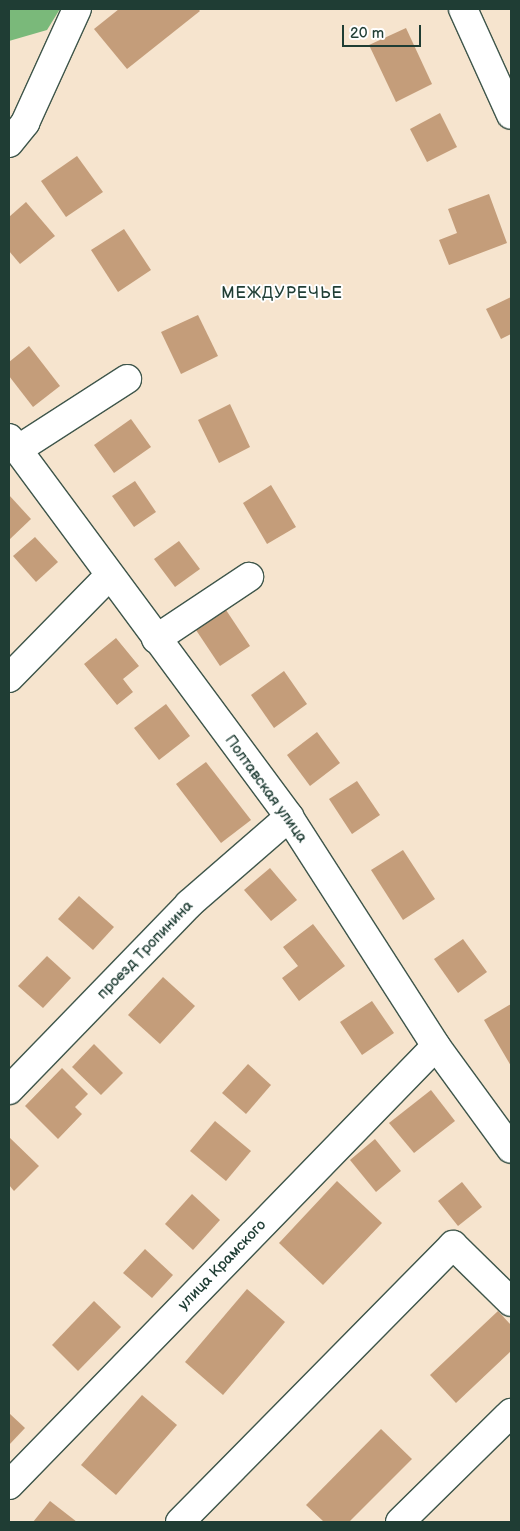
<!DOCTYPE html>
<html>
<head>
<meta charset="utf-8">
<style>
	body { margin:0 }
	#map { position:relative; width:520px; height:1531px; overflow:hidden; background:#f6e4ce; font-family:"Balsamiq Sans",sans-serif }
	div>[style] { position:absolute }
	.forest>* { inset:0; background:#7ab97a }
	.building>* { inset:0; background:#c49d7a }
	.roads { filter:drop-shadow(1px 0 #3f564b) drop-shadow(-1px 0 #3f564b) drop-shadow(0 1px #3f564b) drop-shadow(0 -1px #3f564b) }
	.minor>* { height:28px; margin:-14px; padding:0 14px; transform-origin:14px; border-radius:14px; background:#fff }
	span { translate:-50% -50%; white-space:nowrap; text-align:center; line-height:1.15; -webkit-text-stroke:4px #fff; paint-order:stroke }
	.street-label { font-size:15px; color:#1f3d34 }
	.neighbourhood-label { font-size:16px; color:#1f3d34; letter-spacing:1px }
	.frame { position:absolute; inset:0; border:10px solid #1f3d34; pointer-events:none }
	.scale { position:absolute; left:342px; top:25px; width:79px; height:22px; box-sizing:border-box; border:2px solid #1f3d34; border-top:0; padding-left:6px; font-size:15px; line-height:18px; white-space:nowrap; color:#1f3d34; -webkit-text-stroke:4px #fff; paint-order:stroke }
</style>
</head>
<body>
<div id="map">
	<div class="forest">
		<i style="clip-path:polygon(9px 9px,60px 9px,47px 30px,9px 41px)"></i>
	</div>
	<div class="building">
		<i style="clip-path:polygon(119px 9px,198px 9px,200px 11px,127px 69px,94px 29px)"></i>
		<i style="clip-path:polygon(406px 28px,432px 84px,396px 102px,369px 45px)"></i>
		<i style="clip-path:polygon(440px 113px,457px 147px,427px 162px,410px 129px)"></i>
		<i style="clip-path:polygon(77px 156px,103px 192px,66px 217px,41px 181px)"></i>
		<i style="clip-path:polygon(489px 194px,507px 243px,449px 265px,439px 240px,457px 233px,448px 209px)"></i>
		<i style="clip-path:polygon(26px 202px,55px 236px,20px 264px,9px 251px,9px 217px)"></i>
		<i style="clip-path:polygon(124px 229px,151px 270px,118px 292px,91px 250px)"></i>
		<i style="clip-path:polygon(511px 297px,511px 334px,501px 339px,486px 309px)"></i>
		<i style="clip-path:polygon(198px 315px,218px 356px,181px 374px,161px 332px)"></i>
		<i style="clip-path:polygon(29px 346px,60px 386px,33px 407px,9px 376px,9px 362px)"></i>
		<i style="clip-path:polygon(230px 404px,250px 447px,219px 463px,198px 420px)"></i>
		<i style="clip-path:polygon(131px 419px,151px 447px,114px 473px,94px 445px)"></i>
		<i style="clip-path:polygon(135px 481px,156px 512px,134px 527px,112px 496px)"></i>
		<i style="clip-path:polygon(271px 485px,296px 527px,267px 544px,243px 503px)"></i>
		<i style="clip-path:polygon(9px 495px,31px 519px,9px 540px)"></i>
		<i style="clip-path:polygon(35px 537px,58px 562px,36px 582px,13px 556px)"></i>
		<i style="clip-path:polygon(179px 541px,200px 569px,175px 587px,154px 559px)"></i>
		<i style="clip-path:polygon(224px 607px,250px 646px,220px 666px,194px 627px)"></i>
		<i style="clip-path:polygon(116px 638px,139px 666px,123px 679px,133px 692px,117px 705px,84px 664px)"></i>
		<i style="clip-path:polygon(284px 671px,307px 704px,274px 728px,251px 695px)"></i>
		<i style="clip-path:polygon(166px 704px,190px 736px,159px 760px,134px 728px)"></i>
		<i style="clip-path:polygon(317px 732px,340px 763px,310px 786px,287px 755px)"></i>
		<i style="clip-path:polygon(206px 762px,251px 820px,221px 843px,176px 784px)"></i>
		<i style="clip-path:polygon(357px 781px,380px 815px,352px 834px,329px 799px)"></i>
		<i style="clip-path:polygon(403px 850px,435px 899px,403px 920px,371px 870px)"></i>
		<i style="clip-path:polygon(270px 868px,297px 900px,271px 921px,244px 890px)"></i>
		<i style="clip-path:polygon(79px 896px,114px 927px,93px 950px,58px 919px)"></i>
		<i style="clip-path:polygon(313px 924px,345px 966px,299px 1001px,282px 978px,298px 966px,283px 947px)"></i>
		<i style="clip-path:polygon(463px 939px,487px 972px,458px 993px,434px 959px)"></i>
		<i style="clip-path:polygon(47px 956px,71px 978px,43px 1008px,18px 986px)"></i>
		<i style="clip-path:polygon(163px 977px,195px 1006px,160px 1044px,128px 1015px)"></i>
		<i style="clip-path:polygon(372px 1001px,394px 1033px,362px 1055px,340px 1022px)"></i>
		<i style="clip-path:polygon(511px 1004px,511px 1066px,484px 1020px)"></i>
		<i style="clip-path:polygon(94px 1044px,123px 1073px,101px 1095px,72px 1067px)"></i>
		<i style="clip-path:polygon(248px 1064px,271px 1085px,246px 1114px,222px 1093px)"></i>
		<i style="clip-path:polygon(62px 1068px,88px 1094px,75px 1107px,82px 1114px,58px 1139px,25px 1106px)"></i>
		<i style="clip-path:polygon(431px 1090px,455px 1121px,414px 1153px,389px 1123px)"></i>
		<i style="clip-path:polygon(215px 1121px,251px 1151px,226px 1181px,190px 1151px)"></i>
		<i style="clip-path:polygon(9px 1137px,39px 1166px,14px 1191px,9px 1185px)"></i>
		<i style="clip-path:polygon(375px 1139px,401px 1171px,376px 1192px,350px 1160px)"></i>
		<i style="clip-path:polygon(337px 1181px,382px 1223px,323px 1285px,279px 1243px)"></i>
		<i style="clip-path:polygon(462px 1182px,482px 1207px,458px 1226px,438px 1201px)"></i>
		<i style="clip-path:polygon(192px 1194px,220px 1220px,193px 1250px,165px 1224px)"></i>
		<i style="clip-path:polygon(145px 1249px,173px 1275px,152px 1298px,123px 1273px)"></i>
		<i style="clip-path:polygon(247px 1289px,285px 1322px,223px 1395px,185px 1362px)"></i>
		<i style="clip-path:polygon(94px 1301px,121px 1327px,78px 1371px,52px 1345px)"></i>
		<i style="clip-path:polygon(498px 1311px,511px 1325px,511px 1351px,456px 1403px,430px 1375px)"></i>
		<i style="clip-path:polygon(142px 1395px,177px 1425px,116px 1495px,81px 1465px)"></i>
		<i style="clip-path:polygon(9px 1413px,25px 1428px,9px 1445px)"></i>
		<i style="clip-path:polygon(381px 1429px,412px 1459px,349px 1522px,324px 1522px,306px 1505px)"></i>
		<i style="clip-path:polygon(50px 1501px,77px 1522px,33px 1522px)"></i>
	</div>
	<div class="roads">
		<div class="minor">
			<i style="left:463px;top:9px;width:116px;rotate:65.6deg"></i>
			<i style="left:9px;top:143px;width:26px;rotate:-51deg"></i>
			<i style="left:25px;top:123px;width:125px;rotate:-65.5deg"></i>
			<i style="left:9px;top:438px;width:471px;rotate:53.5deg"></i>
			<i style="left:289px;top:817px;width:272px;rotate:57.3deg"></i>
			<i style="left:436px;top:1046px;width:127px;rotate:53.9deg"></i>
			<i style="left:17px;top:450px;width:131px;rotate:-32.8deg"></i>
			<i style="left:156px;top:639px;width:112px;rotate:-33.7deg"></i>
			<i style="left:9px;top:678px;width:143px;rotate:-45.6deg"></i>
			<i style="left:9px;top:1090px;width:259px;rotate:-45.9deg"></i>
			<i style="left:189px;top:904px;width:133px;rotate:-41deg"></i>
			<i style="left:9px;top:1485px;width:612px;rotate:-45.79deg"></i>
			<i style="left:180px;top:1522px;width:389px;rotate:-45.4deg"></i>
			<i style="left:453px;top:1245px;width:81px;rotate:44.5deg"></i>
			<i style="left:400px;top:1522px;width:156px;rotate:-44.5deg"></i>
		</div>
	</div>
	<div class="street-label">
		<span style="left:266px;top:789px;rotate:54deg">Полтавская улица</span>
		<span style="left:145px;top:950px;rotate:-46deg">проезд Тропинина</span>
		<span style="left:222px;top:1265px;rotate:-46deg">улица Крамского</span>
	</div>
	<div class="neighbourhood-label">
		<span style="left:282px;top:294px">МЕЖДУРЕЧЬЕ</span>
	</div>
	<div class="frame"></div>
	<div class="scale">20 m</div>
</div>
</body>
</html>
